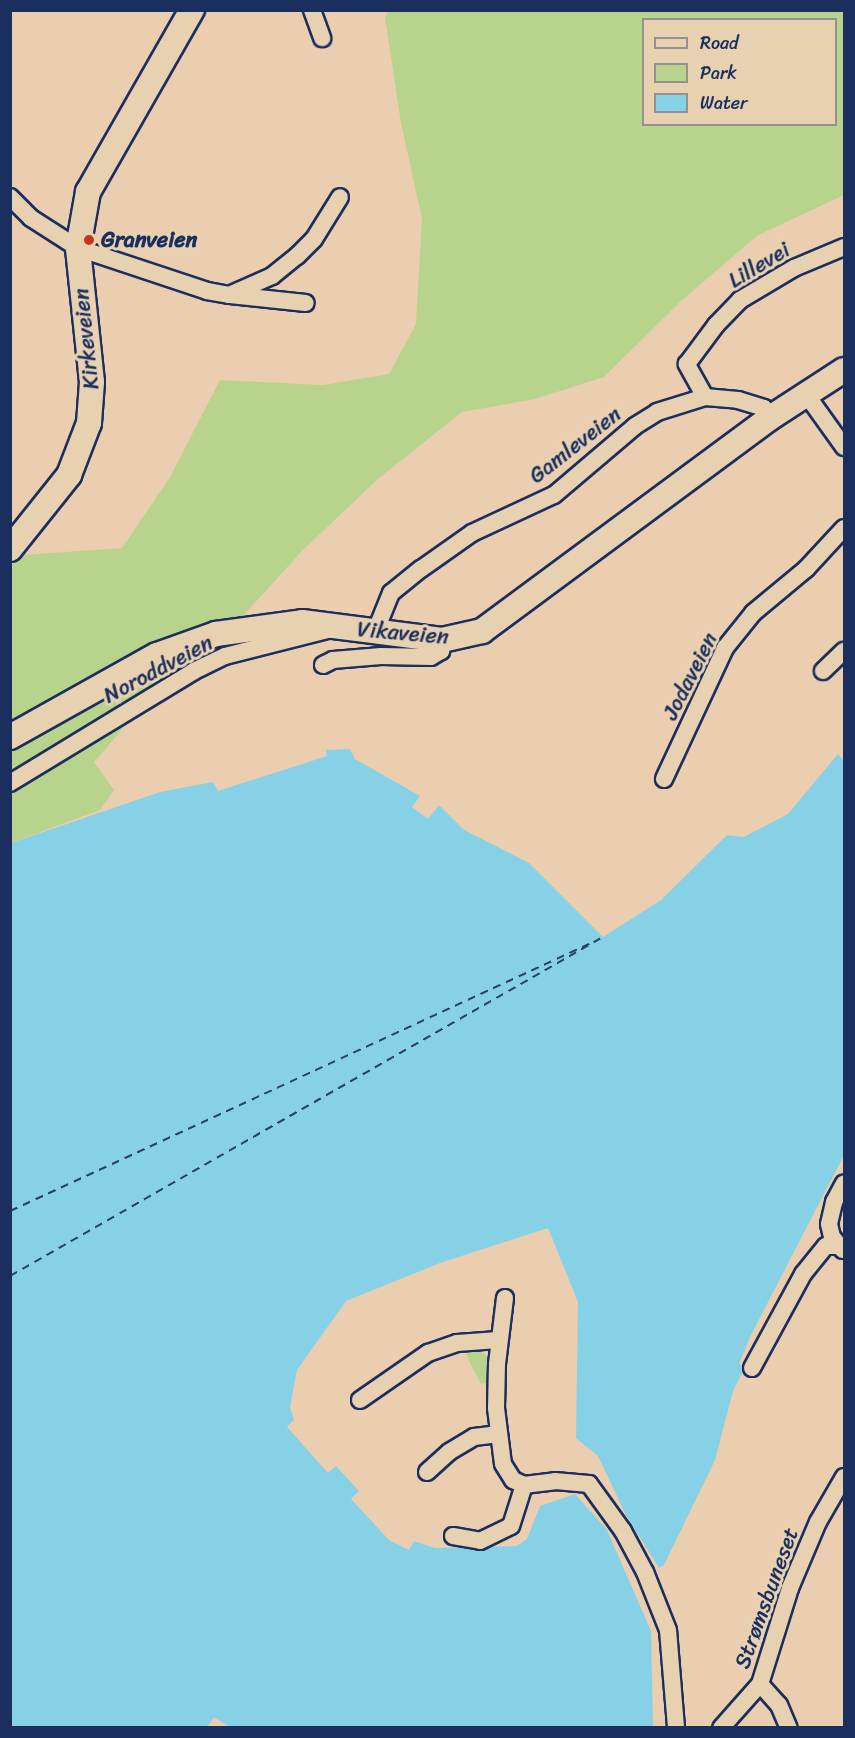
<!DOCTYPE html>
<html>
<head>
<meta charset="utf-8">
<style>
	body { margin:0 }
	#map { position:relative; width:855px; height:1738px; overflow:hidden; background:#ebcdb0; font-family:Sriracha,sans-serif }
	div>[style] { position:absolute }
	.green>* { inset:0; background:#b8d48c }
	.water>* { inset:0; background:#87d1e7 }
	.ferry>* { height:1.5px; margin-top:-0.75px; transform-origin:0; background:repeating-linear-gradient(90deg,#263f6c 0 8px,transparent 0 14px) }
	.roads { filter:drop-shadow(2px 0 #1b2f5e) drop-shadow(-2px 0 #1b2f5e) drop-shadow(0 2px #1b2f5e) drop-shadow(0 -2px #1b2f5e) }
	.street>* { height:16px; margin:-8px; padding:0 8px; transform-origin:8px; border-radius:8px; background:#e8d1b1 }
	.secondary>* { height:24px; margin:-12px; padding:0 12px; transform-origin:12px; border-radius:12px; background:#e8d1b1 }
	.dots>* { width:16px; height:16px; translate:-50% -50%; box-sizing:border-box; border:3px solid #e8d1b1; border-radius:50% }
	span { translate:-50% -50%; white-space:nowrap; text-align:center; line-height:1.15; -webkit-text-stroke:6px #e8d1b1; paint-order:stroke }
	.poi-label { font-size:22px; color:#1b2f5e; font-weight:700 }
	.left { translate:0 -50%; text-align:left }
	.street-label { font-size:22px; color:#1b2f5e }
	.frame { position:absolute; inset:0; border:12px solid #1b2f5e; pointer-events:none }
	.legend { position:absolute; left:642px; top:18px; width:195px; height:108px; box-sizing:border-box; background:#e8d1b1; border:2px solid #969090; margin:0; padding:8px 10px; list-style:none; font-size:18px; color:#1b2f5e }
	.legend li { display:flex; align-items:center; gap:12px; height:30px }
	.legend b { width:30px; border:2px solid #969090 }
</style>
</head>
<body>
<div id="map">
	<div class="green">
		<i style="clip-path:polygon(evenodd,388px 11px,844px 11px,844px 195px,758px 235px,680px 302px,604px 377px,535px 399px,462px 412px,379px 478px,303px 550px,231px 629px,150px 697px,94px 762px,114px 790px,100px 810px,11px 843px,11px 565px,24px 555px,122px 548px,170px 477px,220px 380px,323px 385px,389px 374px,416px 324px,422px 219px,401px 123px,385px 18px,388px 11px,644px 20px,836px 20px,836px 124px,644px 124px,644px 20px)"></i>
		<i style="clip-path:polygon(474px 1346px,488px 1357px,491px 1382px,481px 1384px,469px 1361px,464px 1347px)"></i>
	</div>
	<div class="water">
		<i style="clip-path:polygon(350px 749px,355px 759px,420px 796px,412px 807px,428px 819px,439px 805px,464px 830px,529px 863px,603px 937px,661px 900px,727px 835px,744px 837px,788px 814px,838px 754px,844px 761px,844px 1155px,751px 1335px,739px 1364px,745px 1367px,733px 1391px,715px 1460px,664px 1565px,659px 1568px,626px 1515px,598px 1456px,576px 1438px,578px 1302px,548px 1228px,440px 1263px,346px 1301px,297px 1370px,290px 1407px,294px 1420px,287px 1427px,328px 1473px,336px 1466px,359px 1491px,351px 1499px,389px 1540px,409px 1550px,414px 1541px,435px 1548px,517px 1546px,527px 1539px,540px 1506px,575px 1494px,607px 1530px,651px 1631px,653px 1727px,231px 1728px,214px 1717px,207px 1727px,11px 1728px,11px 843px,160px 792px,213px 782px,218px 791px,327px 756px,326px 750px)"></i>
	</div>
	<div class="ferry">
		<i style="left:10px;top:1211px;width:640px;rotate:-24.76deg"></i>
		<i style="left:10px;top:1276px;width:683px;rotate:-29.76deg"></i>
	</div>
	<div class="roads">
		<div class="street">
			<i style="left:312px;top:10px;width:30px;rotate:70deg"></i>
			<i style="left:10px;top:197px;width:30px;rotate:45deg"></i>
			<i style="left:31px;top:218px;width:56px;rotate:32.6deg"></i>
			<i style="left:78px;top:248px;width:136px;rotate:18.4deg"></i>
			<i style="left:207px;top:291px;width:22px;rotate:10deg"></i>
			<i style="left:229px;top:295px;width:47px;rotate:-23.8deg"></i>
			<i style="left:272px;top:276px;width:32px;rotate:-39deg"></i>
			<i style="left:297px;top:256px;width:24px;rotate:-45deg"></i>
			<i style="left:314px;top:239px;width:49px;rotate:-58.2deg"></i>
			<i style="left:230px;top:295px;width:76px;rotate:6deg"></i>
			<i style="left:806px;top:394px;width:65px;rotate:54.4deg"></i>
			<i style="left:705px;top:397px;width:38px;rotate:-119deg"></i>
			<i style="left:687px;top:364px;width:49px;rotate:-53.4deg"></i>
			<i style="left:716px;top:325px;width:35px;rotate:-46deg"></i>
			<i style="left:740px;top:300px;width:63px;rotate:-30.7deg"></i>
			<i style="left:794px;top:268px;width:54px;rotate:-22.8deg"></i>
			<i style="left:376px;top:630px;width:40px;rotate:-68deg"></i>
			<i style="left:391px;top:593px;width:38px;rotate:-39deg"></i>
			<i style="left:421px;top:569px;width:62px;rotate:-35.2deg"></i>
			<i style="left:472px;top:533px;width:90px;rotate:-24.9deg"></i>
			<i style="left:554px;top:495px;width:106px;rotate:-40.4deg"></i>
			<i style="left:635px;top:426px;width:26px;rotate:-32deg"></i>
			<i style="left:657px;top:412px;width:50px;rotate:-17.4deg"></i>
			<i style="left:705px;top:397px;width:33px;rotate:5deg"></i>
			<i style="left:738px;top:400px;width:27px;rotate:17deg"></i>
			<i style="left:764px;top:408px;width:12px;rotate:59deg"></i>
			<i style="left:323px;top:665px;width:11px;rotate:-27deg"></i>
			<i style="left:333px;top:660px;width:48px;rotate:-4.8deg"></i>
			<i style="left:381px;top:656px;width:50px;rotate:1.1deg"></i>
			<i style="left:431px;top:657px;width:12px;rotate:-31deg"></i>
			<i style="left:441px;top:651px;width:11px;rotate:-85deg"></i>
			<i style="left:823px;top:671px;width:29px;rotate:-44deg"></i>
			<i style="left:664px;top:779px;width:145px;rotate:-65deg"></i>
			<i style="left:725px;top:648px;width:45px;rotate:-51.3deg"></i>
			<i style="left:753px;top:613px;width:69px;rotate:-39.7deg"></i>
			<i style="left:806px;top:569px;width:56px;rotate:-47.2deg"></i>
			<i style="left:10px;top:783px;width:215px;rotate:-31.3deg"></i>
			<i style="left:194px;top:671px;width:34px;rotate:-26deg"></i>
			<i style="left:225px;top:656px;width:114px;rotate:-14.2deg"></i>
			<i style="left:843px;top:1250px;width:17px;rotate:-130deg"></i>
			<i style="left:832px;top:1237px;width:13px;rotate:-103deg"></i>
			<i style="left:829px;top:1224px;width:23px;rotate:-77deg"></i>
			<i style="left:834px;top:1202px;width:21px;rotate:-62deg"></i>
			<i style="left:505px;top:1298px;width:66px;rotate:96.9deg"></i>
			<i style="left:497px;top:1364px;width:44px;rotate:91.3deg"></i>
			<i style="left:496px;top:1408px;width:56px;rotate:82.9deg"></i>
			<i style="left:503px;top:1464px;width:19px;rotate:58deg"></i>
			<i style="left:513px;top:1480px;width:12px;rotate:24deg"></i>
			<i style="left:524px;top:1485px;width:31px;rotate:-7deg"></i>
			<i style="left:555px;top:1481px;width:34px;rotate:5deg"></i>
			<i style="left:589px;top:1484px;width:58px;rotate:54.1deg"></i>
			<i style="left:623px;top:1531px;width:47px;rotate:61.8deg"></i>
			<i style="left:645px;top:1572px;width:62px;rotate:68.4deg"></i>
			<i style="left:668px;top:1630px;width:98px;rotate:85.3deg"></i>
			<i style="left:752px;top:1368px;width:107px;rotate:-61.5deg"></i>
			<i style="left:803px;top:1274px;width:36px;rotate:-51deg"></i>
			<i style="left:826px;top:1246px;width:15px"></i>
			<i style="left:360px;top:1400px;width:83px;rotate:-34.7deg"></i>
			<i style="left:428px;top:1353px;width:31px;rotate:-19deg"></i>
			<i style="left:457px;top:1343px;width:41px;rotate:-4.2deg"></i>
			<i style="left:427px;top:1472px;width:30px;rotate:-42deg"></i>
			<i style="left:449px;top:1452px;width:29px;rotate:-31deg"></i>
			<i style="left:474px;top:1437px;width:25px;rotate:-7deg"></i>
			<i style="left:453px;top:1536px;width:27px;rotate:10deg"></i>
			<i style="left:480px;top:1541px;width:34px;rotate:-26deg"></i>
			<i style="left:511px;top:1526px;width:43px;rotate:-72.4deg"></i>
			<i style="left:760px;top:1684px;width:28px;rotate:48deg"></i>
			<i style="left:779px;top:1705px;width:25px;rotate:67deg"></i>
			<i style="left:721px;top:1728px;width:59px;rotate:-48.4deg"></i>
			<i style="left:760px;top:1684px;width:101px;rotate:-72.6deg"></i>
			<i style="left:790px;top:1588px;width:72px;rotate:-67deg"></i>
			<i style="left:818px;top:1522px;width:52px;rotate:-60deg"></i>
		</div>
		<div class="secondary">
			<i style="left:10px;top:549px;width:95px;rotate:-51.4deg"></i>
			<i style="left:69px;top:475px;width:56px;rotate:-69deg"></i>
			<i style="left:89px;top:423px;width:41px;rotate:-85.8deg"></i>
			<i style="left:92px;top:382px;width:135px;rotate:-96deg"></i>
			<i style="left:78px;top:248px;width:57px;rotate:-79.9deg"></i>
			<i style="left:88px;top:192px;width:210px;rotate:-60.3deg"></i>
			<i style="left:10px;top:737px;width:168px;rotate:-29.2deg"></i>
			<i style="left:157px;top:655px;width:63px;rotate:-19.6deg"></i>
			<i style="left:216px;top:634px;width:87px;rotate:-7.9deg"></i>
			<i style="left:302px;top:622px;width:141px;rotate:7.3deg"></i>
			<i style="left:442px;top:640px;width:41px;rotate:-12.7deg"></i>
			<i style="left:482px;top:631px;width:358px;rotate:-36.5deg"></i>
			<i style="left:770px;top:418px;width:88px;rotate:-33deg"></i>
		</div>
	</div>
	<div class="dots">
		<i style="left:89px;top:240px;background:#c8321e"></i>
	</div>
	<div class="poi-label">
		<span class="left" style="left:101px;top:240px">Granveien</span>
	</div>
	<div class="street-label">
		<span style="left:759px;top:265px;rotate:-31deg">Lillevei</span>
		<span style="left:86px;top:339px;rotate:-96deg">Kirkeveien</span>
		<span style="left:575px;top:445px;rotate:-38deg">Gamleveien</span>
		<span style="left:403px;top:633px;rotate:5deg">Vikaveien</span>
		<span style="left:158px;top:669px;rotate:-28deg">Noroddveien</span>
		<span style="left:690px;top:676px;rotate:-63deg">Jodaveien</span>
		<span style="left:766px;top:1598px;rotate:-70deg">Strømsbuneset</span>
	</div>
	<div class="frame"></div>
	<ul class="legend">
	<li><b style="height:8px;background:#e8d1b1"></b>Road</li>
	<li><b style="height:16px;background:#b8d48c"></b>Park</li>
	<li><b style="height:16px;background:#87d1e7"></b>Water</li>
	</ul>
</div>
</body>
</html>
